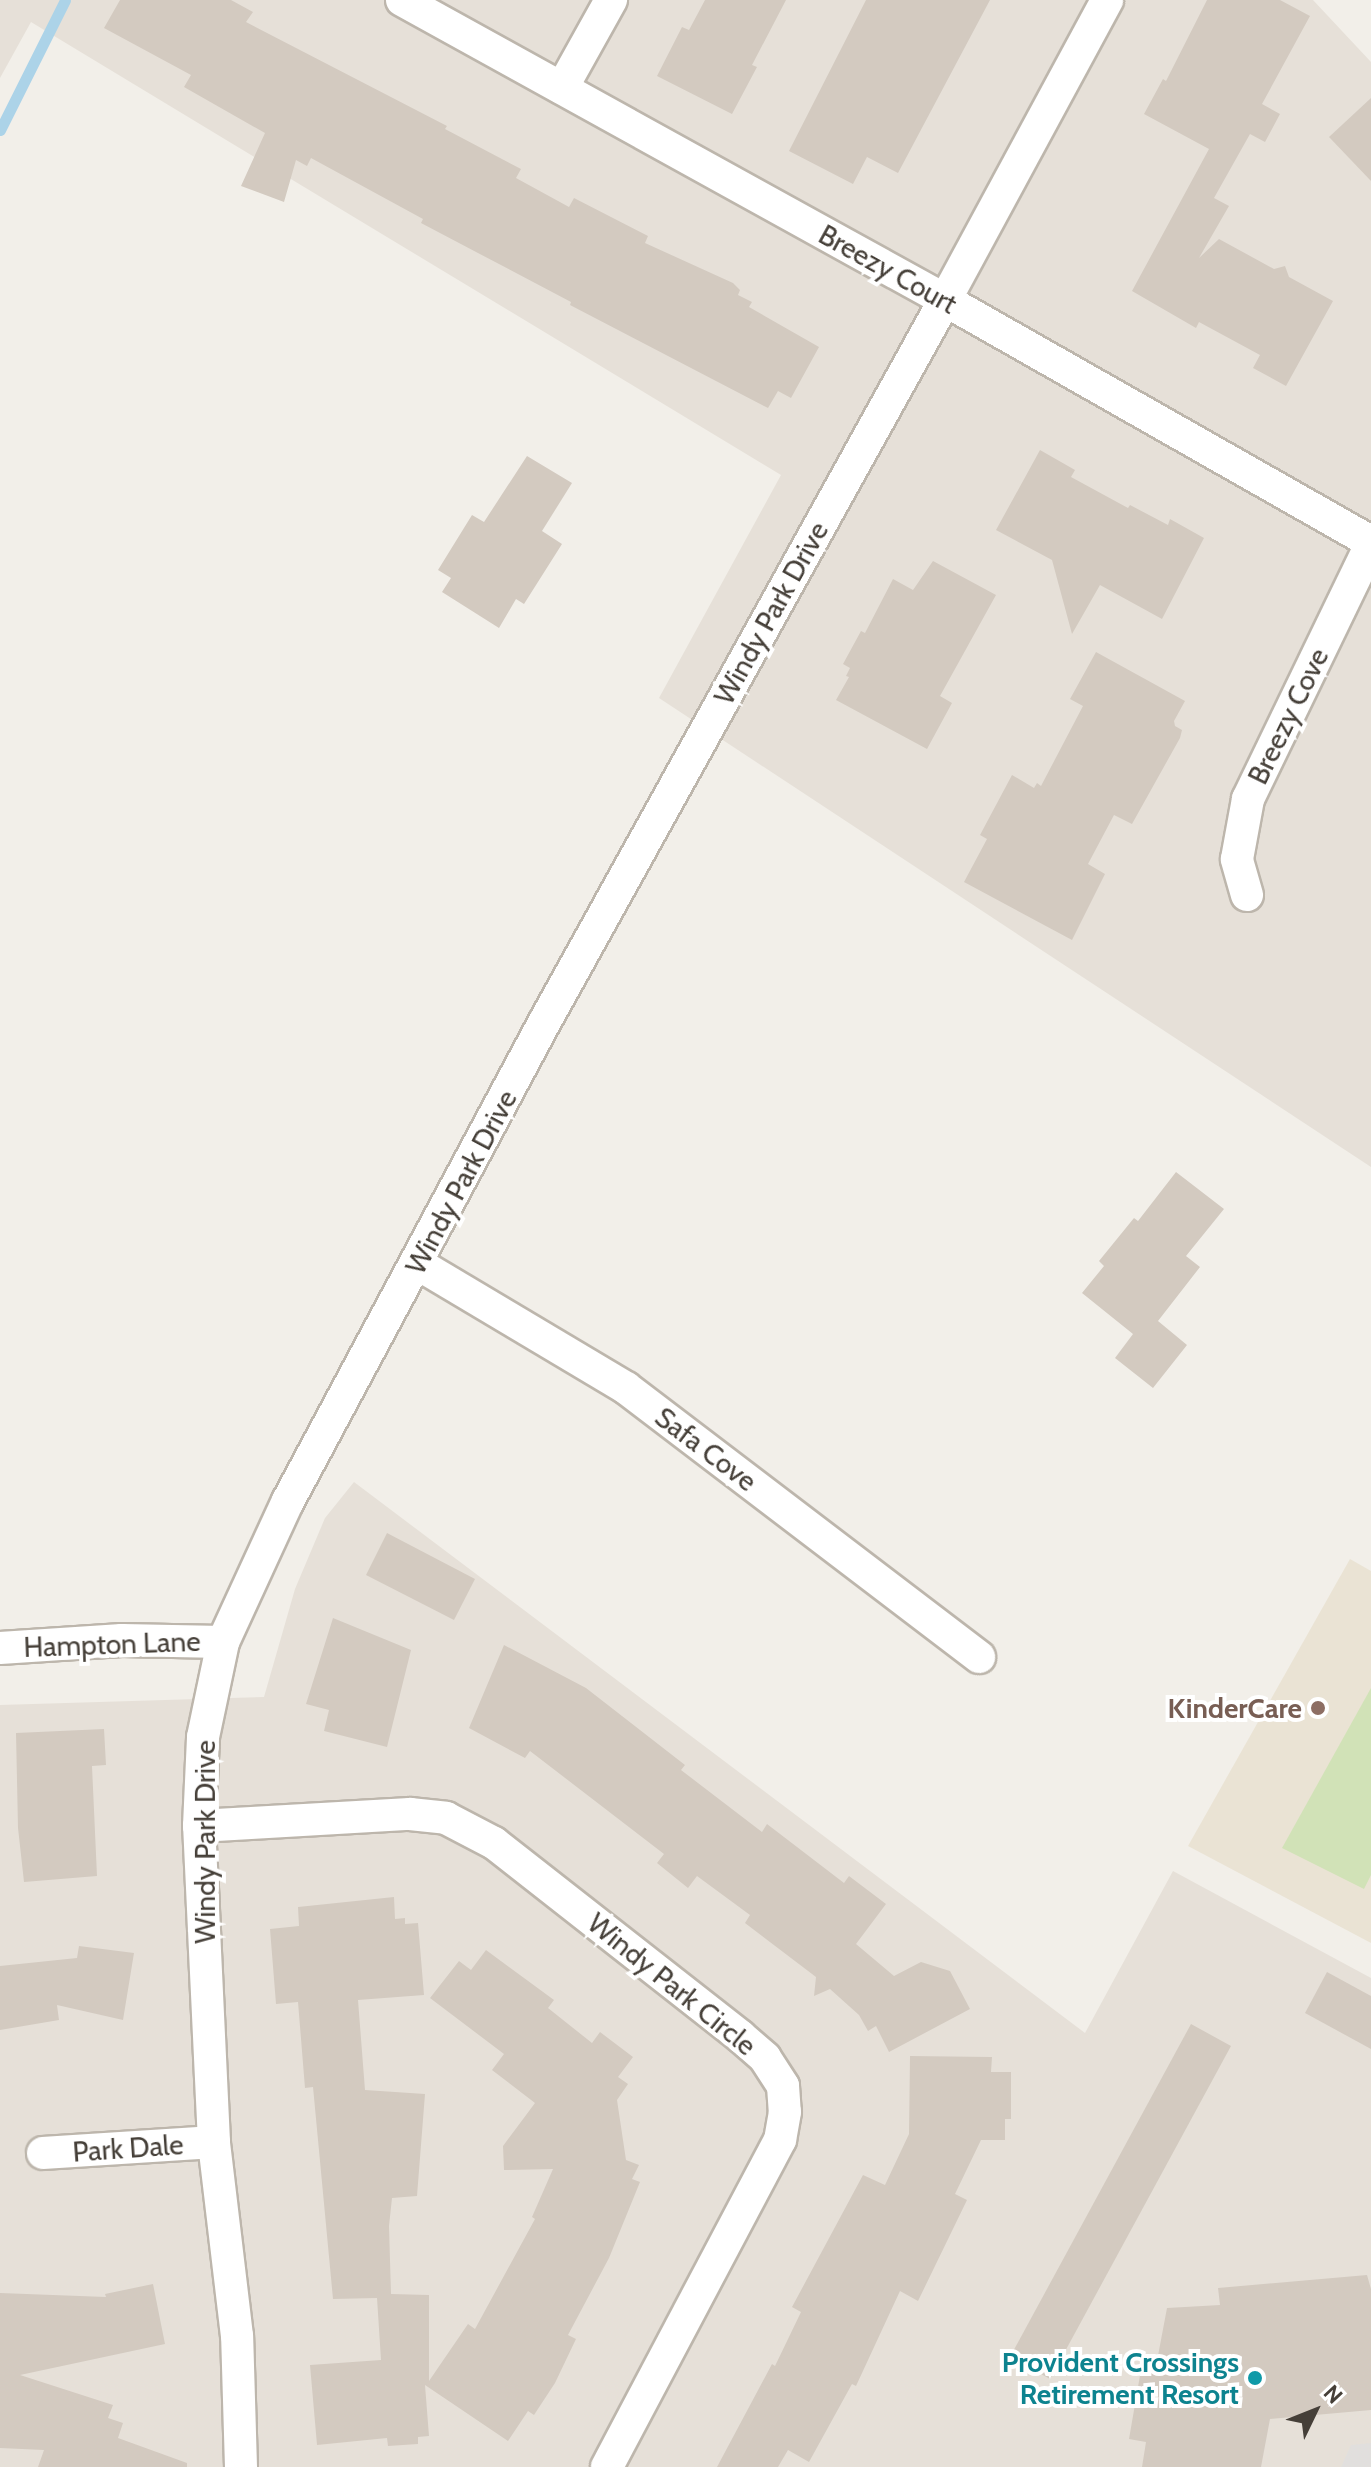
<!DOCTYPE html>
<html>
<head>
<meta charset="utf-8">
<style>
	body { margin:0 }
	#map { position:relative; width:1371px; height:2467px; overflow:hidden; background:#f2efe9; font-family:Cabin,sans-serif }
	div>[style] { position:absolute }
	.residential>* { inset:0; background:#e6e0d8 }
	.education>* { inset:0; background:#eae3d4 }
	.green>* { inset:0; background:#d1e2b7 }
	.parking>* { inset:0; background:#e1dfdd }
	.stream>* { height:11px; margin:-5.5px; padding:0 5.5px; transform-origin:5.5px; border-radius:5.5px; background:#acd3e8 }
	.building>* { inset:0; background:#d3cac0 }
	.roads { filter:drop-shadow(2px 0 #bdb6ac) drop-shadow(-2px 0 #bdb6ac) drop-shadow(0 2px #bdb6ac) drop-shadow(0 -2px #bdb6ac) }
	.street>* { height:32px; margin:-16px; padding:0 16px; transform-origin:16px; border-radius:16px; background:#fff }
	.dots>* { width:22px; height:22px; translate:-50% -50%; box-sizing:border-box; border:4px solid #fff; border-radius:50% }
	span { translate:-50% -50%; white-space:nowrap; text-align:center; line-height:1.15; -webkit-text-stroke:8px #fff; paint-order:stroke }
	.street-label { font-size:28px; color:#453f38 }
	.education-label { font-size:28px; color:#785e54; font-weight:700 }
	.right { translate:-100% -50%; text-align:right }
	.culture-label { font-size:28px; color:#0d838f; font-weight:700 }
	.north { position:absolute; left:1275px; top:2371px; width:80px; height:80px; -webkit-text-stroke:6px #fff; paint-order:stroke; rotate:47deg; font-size:22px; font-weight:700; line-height:32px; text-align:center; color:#453f38 }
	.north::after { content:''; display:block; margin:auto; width:28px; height:36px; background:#453f38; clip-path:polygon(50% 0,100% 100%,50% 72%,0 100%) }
</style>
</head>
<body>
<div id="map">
	<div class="residential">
		<i style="clip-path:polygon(0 0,1313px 0,1371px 62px,1371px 1167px,659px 698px,781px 475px,31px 22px,0 78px)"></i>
		<i style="clip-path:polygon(354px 1482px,1085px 2033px,1173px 1871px,1371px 1978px,1371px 2467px,0 2467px,0 1705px,264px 1697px,295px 1589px,325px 1518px)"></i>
	</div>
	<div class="education">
		<i style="clip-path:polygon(1350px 1559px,1371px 1571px,1371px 1943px,1188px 1846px)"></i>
	</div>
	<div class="green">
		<i style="clip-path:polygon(1371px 1688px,1371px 1875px,1364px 1889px,1282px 1848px)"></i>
	</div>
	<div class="parking">
		<i style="clip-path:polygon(1371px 2443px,1371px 2467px,1341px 2467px,1351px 2445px)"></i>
	</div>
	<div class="stream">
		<i style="left:0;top:130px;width:145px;rotate:-63.4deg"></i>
	</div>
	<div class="building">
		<i style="clip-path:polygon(120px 0,231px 0,253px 12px,246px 22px,447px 126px,445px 129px,521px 169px,516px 178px,569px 207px,574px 198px,648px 236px,645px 243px,733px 283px,740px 290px,738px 295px,752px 302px,749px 307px,819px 347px,791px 398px,778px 391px,768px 408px,570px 305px,571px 302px,421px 223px,423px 219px,311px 158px,307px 166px,296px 160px,284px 202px,241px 186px,265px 133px,184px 87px,191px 75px,104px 28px)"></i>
		<i style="clip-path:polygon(705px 0,786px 0,752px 65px,757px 67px,732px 114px,657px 76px,682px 27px,689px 30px)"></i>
		<i style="clip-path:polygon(866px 0,990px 0,898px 173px,867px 157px,853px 184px,789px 151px)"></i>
		<i style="clip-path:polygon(1207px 0,1280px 0,1310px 16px,1262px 104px,1280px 114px,1265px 142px,1250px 134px,1214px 198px,1229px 206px,1199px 258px,1219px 239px,1274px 269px,1285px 266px,1289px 277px,1333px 301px,1286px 386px,1253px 368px,1260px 355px,1199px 322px,1196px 328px,1132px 291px,1209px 149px,1144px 114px,1163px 79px,1166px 81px)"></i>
		<i style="clip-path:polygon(1371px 98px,1371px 181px,1329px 137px)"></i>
		<i style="clip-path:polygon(1040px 450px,1075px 470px,1071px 477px,1128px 508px,1130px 505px,1168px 525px,1170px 519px,1204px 538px,1162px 619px,1100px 585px,1072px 634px,1052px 560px,996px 530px)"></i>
		<i style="clip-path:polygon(527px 456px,572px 483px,542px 531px,562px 544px,524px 604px,516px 599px,499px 628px,442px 592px,451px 578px,438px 570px,472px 515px,484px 522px)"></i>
		<i style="clip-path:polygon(933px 561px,996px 595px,940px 696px,952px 703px,927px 749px,836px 700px,849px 677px,846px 676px,850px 668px,843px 664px,861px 631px,865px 633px,893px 579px,913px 590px)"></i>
		<i style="clip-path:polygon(1096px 652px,1185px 701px,1174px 721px,1175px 726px,1182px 730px,1180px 738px,1132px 824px,1114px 815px,1088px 864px,1105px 874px,1072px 940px,964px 882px,987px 839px,980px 835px,1012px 775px,1034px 788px,1037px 783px,1041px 786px,1083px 706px,1070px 699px)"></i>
		<i style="clip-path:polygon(1176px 1172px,1224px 1209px,1186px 1256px,1200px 1267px,1158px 1321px,1187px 1345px,1153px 1388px,1115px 1358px,1133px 1334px,1082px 1293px,1104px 1266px,1099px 1261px,1134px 1218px,1138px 1221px)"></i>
		<i style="clip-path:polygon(387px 1533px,475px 1579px,454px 1620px,366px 1575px)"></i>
		<i style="clip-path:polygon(333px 1618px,411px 1650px,387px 1747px,324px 1731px,329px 1710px,306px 1704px)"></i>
		<i style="clip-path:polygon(504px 1645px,586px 1688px,685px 1765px,681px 1770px,762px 1832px,767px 1824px,844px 1883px,849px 1876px,886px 1904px,856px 1944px,894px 1976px,921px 1962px,950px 1971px,970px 2009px,889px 2052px,876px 2026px,868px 2031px,859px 2015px,830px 1989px,814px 1996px,816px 1977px,745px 1923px,750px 1915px,697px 1876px,688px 1888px,657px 1863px,664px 1854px,530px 1751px,525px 1758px,469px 1728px)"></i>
		<i style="clip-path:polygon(104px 1729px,106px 1765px,92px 1766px,97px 1876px,24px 1882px,18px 1828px,16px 1733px)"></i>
		<i style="clip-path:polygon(394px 1897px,395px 1919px,405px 1918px,405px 1924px,418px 1923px,424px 1995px,358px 2000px,365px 2090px,425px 2094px,417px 2196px,392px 2198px,389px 2226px,391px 2294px,429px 2295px,429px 2381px,468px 2324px,475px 2329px,535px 2219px,532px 2217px,553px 2169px,504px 2170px,503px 2146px,535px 2103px,492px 2070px,504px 2054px,430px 1998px,459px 1961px,471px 1970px,486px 1950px,554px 2000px,548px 2008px,592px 2043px,600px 2032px,633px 2057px,618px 2077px,628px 2084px,617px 2100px,626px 2160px,639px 2165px,632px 2179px,640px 2182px,609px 2258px,568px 2335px,576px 2339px,555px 2383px,534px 2415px,528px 2411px,508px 2441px,425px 2385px,429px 2436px,418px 2437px,418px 2444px,388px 2446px,387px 2438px,317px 2445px,310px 2365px,381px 2360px,377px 2298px,333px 2299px,313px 2087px,305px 2088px,298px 2002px,276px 2004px,270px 1929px,299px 1926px,298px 1907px)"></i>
		<i style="clip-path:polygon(79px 1946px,134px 1953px,123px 2020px,57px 2005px,59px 2020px,0 2030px,0 1966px,77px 1958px)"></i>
		<i style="clip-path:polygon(1327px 1972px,1371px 1996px,1371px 2049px,1305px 2013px)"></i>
		<i style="clip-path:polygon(1191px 2024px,1231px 2046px,1050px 2379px,1010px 2357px)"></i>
		<i style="clip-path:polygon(910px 2056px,992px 2057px,991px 2072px,1011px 2072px,1011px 2119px,1005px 2119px,1005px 2140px,981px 2140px,955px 2194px,967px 2200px,918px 2301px,900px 2291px,856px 2386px,852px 2384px,809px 2462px,788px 2450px,778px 2467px,717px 2467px,772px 2364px,775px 2366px,801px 2312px,792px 2307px,863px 2175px,885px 2185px,909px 2134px)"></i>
		<i style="clip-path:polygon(1367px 2275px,1371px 2289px,1371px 2410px,1270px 2419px,1261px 2467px,1142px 2467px,1146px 2442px,1129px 2439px,1143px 2358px,1157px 2361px,1167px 2308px,1220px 2305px,1218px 2288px)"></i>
		<i style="clip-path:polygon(153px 2284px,165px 2344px,20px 2375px,113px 2405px,108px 2418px,123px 2423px,118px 2438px,187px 2463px,187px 2467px,38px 2467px,44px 2450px,0 2448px,0 2293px,106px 2297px,105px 2294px)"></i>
	</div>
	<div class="roads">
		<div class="street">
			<i style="left:402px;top:0;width:620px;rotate:28.92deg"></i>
			<i style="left:945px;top:300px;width:490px;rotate:29.6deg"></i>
			<i style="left:562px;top:88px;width:101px;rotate:-60.9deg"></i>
			<i style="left:1247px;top:895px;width:37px;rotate:-106deg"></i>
			<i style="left:1237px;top:859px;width:61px;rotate:-79.6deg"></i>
			<i style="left:1248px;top:799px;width:283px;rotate:-64.2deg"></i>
			<i style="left:418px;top:1264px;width:242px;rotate:30.8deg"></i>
			<i style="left:626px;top:1388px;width:444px;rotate:37.3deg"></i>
			<i style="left:0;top:1648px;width:122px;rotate:-3.8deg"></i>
			<i style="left:122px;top:1640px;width:101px;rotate:1.1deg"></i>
			<i style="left:199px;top:1826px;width:211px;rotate:-3.3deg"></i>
			<i style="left:410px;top:1814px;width:36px;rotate:6deg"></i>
			<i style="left:446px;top:1818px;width:54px;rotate:27.5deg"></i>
			<i style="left:494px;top:1843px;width:313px;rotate:38.1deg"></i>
			<i style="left:740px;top:2036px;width:33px;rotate:41deg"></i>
			<i style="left:765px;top:2058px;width:33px;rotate:57deg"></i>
			<i style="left:783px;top:2086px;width:26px;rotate:86deg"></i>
			<i style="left:785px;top:2112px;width:28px;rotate:100deg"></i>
			<i style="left:780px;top:2140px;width:370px;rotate:117.9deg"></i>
			<i style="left:43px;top:2153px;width:171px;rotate:-3.7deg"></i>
			<i style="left:241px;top:2467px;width:131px;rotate:-91.7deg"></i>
			<i style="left:237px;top:2336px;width:195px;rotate:-96.8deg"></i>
			<i style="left:214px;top:2142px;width:316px;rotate:-92.7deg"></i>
			<i style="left:199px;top:1826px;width:89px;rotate:-87.4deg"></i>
			<i style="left:203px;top:1737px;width:97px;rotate:-78.1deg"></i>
			<i style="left:223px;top:1642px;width:155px;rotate:-65.3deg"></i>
			<i style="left:288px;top:1501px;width:542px;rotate:-61.83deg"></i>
			<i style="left:544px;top:1023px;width:827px;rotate:-60.99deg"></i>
			<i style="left:945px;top:300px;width:341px;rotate:-61.6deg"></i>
		</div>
	</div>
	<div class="dots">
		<i style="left:1318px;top:1708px;background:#8d6e63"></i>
		<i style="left:1255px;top:2378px;background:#0f9aa8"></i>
	</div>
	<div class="street-label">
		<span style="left:888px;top:269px;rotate:29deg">Breezy Court</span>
		<span style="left:771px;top:613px;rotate:-61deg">Windy Park Drive</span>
		<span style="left:1288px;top:716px;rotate:-64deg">Breezy Cove</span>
		<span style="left:461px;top:1182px;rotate:-62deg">Windy Park Drive</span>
		<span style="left:706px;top:1449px;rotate:37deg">Safa Cove</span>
		<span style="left:112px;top:1644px;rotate:-2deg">Hampton Lane</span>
		<span style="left:205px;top:1842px;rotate:-90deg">Windy Park Drive</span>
		<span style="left:672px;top:1984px;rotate:39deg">Windy Park Circle</span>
		<span style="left:128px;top:2148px;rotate:-4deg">Park Dale</span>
	</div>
	<div class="education-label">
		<span class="right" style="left:1302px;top:1708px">KinderCare</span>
	</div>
	<div class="culture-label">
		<span class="right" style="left:1239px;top:2378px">Provident Crossings<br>Retirement Resort</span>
	</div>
	<div class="north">N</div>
</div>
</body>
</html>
